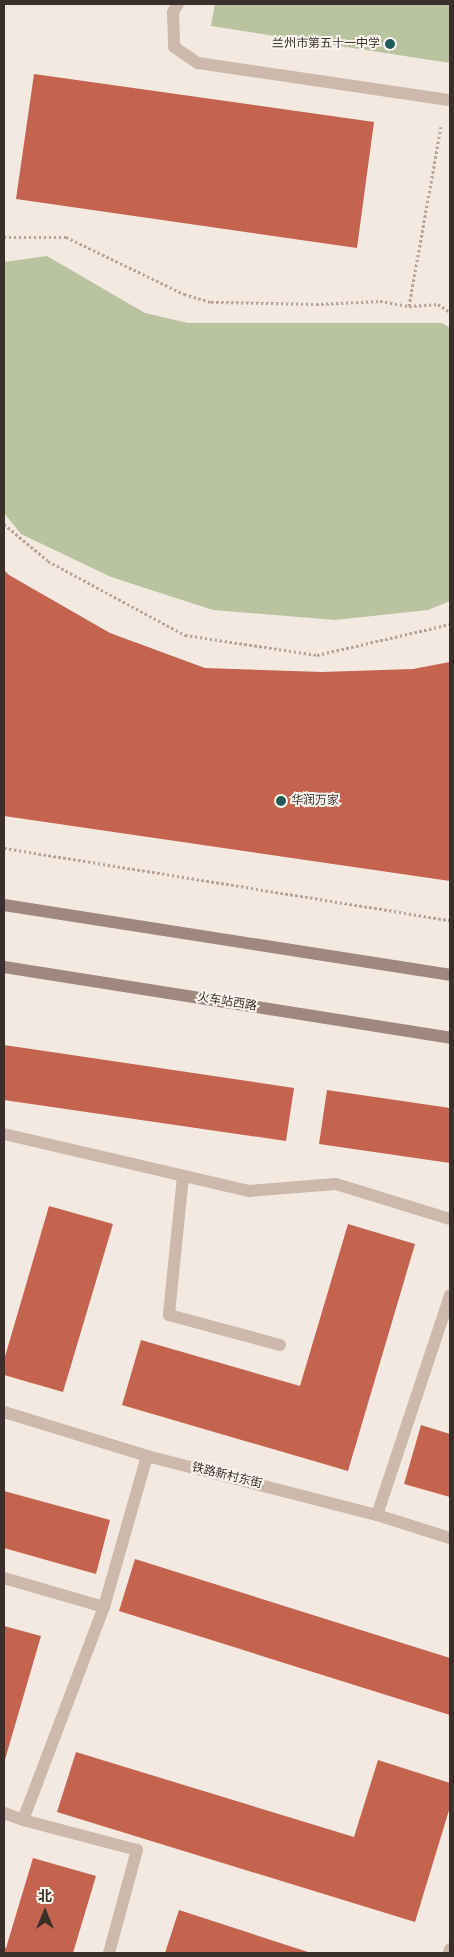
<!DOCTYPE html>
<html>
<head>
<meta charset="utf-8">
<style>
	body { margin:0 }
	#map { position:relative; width:454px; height:1957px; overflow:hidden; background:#f3e9e1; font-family:"Source Sans 3","Noto Sans SC",sans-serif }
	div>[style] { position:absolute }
	.green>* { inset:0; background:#b9c3a0 }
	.building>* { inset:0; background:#c4634e }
	.path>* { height:3px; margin-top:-1.5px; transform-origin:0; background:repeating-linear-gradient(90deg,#b8a396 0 2.5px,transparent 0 5px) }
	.service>* { height:12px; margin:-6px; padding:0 6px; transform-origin:6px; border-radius:6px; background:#ccb9ac }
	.minor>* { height:12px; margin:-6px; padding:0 6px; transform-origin:6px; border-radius:6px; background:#ccb9ac }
	.secondary>* { height:12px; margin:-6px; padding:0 6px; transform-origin:6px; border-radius:6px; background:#a0887e }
	.dots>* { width:14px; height:14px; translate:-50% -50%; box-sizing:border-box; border:2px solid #faf4ee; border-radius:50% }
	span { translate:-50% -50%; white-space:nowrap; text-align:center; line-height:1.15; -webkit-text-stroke:4px #faf4ee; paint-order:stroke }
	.poi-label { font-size:12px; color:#3a2f2b }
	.right { translate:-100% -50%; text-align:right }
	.left { translate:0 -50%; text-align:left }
	.street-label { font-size:12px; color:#3a2f2b }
	.frame { position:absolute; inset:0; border:5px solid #3a2f2b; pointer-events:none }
	.north { position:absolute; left:20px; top:1887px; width:50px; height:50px; -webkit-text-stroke:4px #faf4ee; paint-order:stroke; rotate:0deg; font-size:14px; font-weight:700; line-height:20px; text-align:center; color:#3a2f2b }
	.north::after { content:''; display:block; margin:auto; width:18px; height:22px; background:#3a2f2b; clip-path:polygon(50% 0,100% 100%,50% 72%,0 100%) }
</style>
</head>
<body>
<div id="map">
	<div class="green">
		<i style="clip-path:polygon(215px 4px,450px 4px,450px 63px,211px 26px)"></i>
		<i style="clip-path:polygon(47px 256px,145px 313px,188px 323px,442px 323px,450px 328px,450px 601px,428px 610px,335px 620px,213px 610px,111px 577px,21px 534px,4px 513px,4px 262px)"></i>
	</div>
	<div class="building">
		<i style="clip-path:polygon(34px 74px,374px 122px,357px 248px,16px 199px)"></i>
		<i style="clip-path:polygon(4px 570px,9px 575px,110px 633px,205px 668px,322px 672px,413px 669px,450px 662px,450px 881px,4px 816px)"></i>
		<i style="clip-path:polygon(4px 1045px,294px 1088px,286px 1141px,4px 1100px)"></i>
		<i style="clip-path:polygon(327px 1090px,450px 1108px,450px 1163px,319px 1144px)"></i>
		<i style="clip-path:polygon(49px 1206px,113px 1224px,63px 1392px,4px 1375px,4px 1360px)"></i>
		<i style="clip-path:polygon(348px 1224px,415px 1244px,348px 1471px,122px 1405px,141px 1340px,300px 1386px)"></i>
		<i style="clip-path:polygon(421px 1425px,450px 1434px,450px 1497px,404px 1484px)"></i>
		<i style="clip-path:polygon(4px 1491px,110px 1520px,96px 1574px,4px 1548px)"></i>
		<i style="clip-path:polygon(135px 1559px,450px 1658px,450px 1715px,119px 1611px)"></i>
		<i style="clip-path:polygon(4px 1626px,41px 1636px,4px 1763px)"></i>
		<i style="clip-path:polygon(76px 1752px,354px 1837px,378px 1760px,450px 1783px,450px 1807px,415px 1922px,57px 1812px)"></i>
		<i style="clip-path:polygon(33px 1858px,96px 1876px,73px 1953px,4px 1953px,4px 1947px,6px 1948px)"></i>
		<i style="clip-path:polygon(179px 1910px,311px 1953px,165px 1953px)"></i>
	</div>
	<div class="path">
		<i style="left:4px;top:237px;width:62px"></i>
		<i style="left:66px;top:237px;width:131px;rotate:25.8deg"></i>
		<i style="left:184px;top:294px;width:28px;rotate:17deg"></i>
		<i style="left:211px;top:302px;width:105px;rotate:1.1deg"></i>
		<i style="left:316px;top:304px;width:64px;rotate:-2.7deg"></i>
		<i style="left:380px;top:301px;width:29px;rotate:10deg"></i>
		<i style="left:409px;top:306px;width:29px;rotate:-4deg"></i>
		<i style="left:438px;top:304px;width:14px;rotate:34deg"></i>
		<i style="left:409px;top:306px;width:182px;rotate:-79.9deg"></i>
		<i style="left:4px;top:524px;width:57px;rotate:40.1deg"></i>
		<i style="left:48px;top:561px;width:156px;rotate:28.4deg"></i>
		<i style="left:185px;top:635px;width:134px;rotate:8.6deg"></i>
		<i style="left:317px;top:655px;width:137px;rotate:-13.1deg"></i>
		<i style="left:4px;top:848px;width:452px;rotate:9.2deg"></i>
	</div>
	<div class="service">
		<i style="left:4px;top:1134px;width:252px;rotate:13.1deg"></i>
		<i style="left:249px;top:1191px;width:87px;rotate:-4.6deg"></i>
		<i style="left:336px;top:1184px;width:119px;rotate:17.1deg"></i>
		<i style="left:183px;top:1176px;width:140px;rotate:95.8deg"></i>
		<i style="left:169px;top:1315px;width:115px;rotate:15.1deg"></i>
		<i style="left:377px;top:1515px;width:232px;rotate:-71.6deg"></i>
		<i style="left:4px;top:1578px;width:104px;rotate:16.2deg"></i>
		<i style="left:4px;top:1813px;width:20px;rotate:20deg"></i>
		<i style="left:109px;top:1953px;width:107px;rotate:-74.8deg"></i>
		<i style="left:137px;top:1850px;width:118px;rotate:-165.3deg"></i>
		<i style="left:23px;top:1820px;width:228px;rotate:-69.2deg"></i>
		<i style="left:104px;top:1607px;width:157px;rotate:-74.1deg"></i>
		<i style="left:449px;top:1953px;width:4px;rotate:-76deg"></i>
	</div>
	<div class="minor">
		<i style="left:178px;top:4px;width:9px;rotate:122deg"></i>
		<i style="left:173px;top:12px;width:35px;rotate:88deg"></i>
		<i style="left:174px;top:47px;width:29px;rotate:34deg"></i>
		<i style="left:198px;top:63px;width:255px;rotate:8.4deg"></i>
		<i style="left:4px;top:1412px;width:150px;rotate:17.1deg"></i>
		<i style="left:147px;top:1456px;width:237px;rotate:14.4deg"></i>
		<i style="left:377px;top:1515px;width:77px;rotate:17.5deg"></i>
	</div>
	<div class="secondary">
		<i style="left:4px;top:905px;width:451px;rotate:8.9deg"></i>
		<i style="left:4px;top:967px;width:452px;rotate:9deg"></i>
	</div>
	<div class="dots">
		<i style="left:390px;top:44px;background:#215b5b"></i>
		<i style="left:281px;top:801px;background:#215b5b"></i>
	</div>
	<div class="poi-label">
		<span class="right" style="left:380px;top:44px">兰州市第五十一中学</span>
		<span class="left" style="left:291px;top:801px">华润万家</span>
	</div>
	<div class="street-label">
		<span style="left:227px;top:1002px;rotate:9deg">火车站西路</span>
		<span style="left:227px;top:1476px;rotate:14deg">铁路新村东街</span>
	</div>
	<div class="frame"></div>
	<div class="north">北</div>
</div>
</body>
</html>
